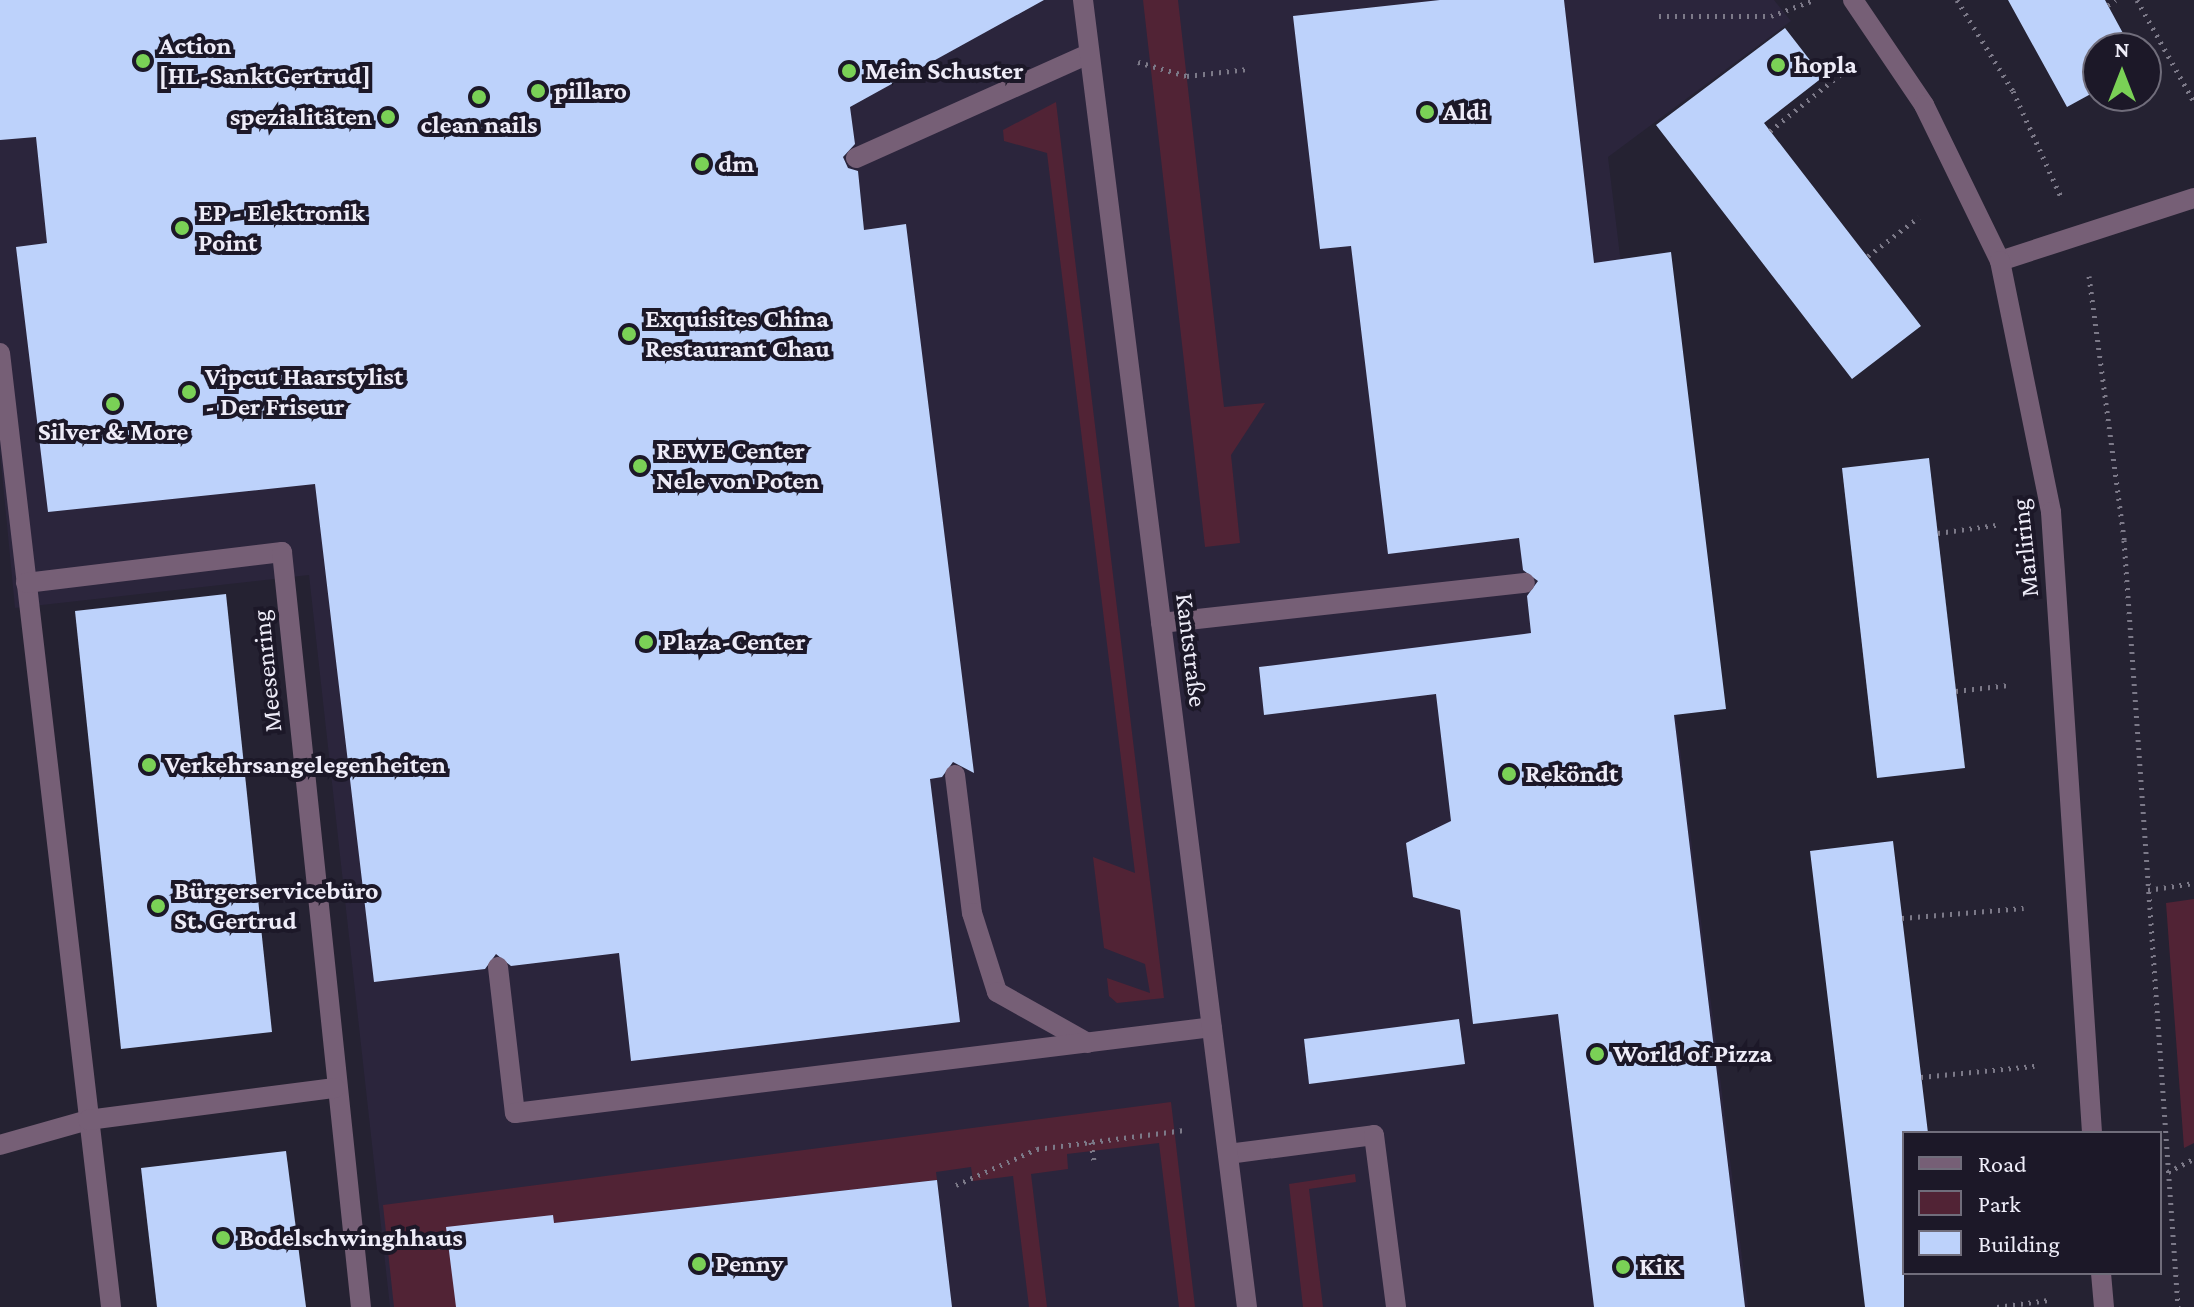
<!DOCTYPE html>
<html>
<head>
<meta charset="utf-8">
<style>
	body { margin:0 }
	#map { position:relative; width:2194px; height:1307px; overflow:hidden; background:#252232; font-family:"Crimson Pro",serif }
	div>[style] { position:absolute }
	.built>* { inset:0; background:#2b253c }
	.green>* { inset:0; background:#512335 }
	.building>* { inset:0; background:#bdd2fb }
	.path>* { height:5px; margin-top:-2.5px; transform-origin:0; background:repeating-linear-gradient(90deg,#7c7988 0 2px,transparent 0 8px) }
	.service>* { height:20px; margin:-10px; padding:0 10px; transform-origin:10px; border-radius:10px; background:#765f76 }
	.minor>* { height:20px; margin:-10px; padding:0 10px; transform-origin:10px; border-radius:10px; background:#765f76 }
	.tertiary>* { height:20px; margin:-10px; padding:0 10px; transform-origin:10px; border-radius:10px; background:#765f76 }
	.dots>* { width:22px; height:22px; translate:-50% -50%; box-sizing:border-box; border:4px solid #1c1828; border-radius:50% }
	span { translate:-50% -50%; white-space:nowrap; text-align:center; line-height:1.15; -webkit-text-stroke:8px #1c1828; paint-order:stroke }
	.poi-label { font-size:26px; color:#eeecf8; font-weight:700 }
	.left { translate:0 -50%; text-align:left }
	.right { translate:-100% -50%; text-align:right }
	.street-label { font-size:26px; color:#eeecf8 }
	.legend { position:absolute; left:1902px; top:1131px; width:260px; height:144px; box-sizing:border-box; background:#1c1828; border:2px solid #706d7b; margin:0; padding:10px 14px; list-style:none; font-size:24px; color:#eeecf8 }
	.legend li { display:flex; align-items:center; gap:16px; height:40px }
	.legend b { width:40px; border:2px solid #706d7b }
	.north { position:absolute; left:2082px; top:32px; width:80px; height:80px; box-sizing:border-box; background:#1c1828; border:2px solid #706d7b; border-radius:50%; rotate:0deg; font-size:22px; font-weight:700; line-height:32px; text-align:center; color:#eeecf8 }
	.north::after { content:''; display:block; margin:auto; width:28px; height:36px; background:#7ad156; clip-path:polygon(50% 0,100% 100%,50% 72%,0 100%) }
</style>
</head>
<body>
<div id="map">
	<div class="built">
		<i style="clip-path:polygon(0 0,1774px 0,1791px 21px,1608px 157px,1748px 1307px,390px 1307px,309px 575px,15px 608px,0 452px)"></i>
	</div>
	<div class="green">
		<i style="clip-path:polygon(1143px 0,1178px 0,1224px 407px,1265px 403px,1231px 455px,1240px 543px,1205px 547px)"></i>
		<i style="clip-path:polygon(1056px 102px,1164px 998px,1117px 1003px,1109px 996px,1107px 978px,1150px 993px,1145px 964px,1104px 948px,1093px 857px,1135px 873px,1047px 153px,1004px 141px,1003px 130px)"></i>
		<i style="clip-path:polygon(2194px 899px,2194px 1143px,2184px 1148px,2166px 903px)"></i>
		<i style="clip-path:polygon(1171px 1102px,1195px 1307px,1179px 1307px,1159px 1143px,1067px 1154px,1068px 1169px,1031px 1174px,1047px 1307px,1029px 1307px,1013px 1176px,973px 1181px,971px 1167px,936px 1172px,937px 1180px,554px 1223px,456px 1307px,394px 1307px,383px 1205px)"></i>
		<i style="clip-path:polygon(1355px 1174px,1356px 1182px,1309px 1189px,1323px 1307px,1303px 1307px,1289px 1184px)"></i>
	</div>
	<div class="building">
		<i style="clip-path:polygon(0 0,1044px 0,850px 107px,855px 144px,843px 157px,848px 168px,858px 171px,864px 230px,906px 224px,974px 773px,953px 762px,942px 777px,930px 779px,960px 1022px,631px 1061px,619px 953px,511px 966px,496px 954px,485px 969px,374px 982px,315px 484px,48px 512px,16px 247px,47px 243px,36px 137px,0 140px)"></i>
		<i style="clip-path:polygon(1440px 0,1564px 0,1594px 263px,1671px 252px,1726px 709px,1674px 715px,1745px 1307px,1594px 1307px,1558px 1014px,1473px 1024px,1460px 910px,1413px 897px,1406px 843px,1451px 821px,1436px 694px,1264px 715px,1259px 667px,1531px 633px,1527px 596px,1538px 581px,1523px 570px,1519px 538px,1388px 554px,1351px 246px,1320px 249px,1293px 16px)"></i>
		<i style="clip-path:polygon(2008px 0,2105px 0,2131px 48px,2098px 48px,2098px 90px,2067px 107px)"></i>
		<i style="clip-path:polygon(1785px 28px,1823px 77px,1764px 123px,1921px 326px,1852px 379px,1656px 125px)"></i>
		<i style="clip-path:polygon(1929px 458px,1965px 768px,1877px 778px,1842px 468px)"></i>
		<i style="clip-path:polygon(226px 594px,272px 1032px,121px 1049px,75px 611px)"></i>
		<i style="clip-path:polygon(1893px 841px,1928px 1133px,1904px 1133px,1904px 1307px,1865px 1307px,1810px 851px)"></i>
		<i style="clip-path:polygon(1459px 1019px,1465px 1064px,1309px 1084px,1304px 1039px)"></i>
		<i style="clip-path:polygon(286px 1151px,306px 1307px,157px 1307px,141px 1168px)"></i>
		<i style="clip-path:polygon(937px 1180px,952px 1307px,456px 1307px,446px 1227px,553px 1215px,554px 1223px)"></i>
	</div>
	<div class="path">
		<i style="left:1957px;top:0;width:107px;rotate:58.4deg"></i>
		<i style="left:2013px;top:91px;width:119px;rotate:65.6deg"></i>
		<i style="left:2137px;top:0;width:117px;rotate:60.8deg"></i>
		<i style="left:2108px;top:5px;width:9px;rotate:-32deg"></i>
		<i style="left:1659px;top:16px;width:112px"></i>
		<i style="left:1771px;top:16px;width:46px;rotate:-20.4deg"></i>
		<i style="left:1138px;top:62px;width:51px;rotate:15.9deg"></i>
		<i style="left:1187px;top:76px;width:61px;rotate:-6.5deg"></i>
		<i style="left:1770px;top:131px;width:94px;rotate:-38.9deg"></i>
		<i style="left:1868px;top:256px;width:64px;rotate:-37.4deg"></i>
		<i style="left:2089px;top:276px;width:266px;rotate:82.4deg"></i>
		<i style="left:2124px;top:540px;width:769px;rotate:85.97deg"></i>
		<i style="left:1938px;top:533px;width:59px;rotate:-7.9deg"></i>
		<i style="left:1956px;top:691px;width:53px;rotate:-6.5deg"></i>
		<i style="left:2148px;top:890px;width:47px;rotate:-8.7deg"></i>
		<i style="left:1902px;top:918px;width:122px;rotate:-4.7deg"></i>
		<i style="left:1921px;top:1077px;width:114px;rotate:-5.6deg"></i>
		<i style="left:1091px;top:1142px;width:20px;rotate:81deg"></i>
		<i style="left:2168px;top:1172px;width:29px;rotate:-27deg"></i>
		<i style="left:956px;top:1185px;width:89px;rotate:-24deg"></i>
		<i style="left:1037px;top:1149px;width:149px;rotate:-7.3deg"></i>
		<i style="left:1997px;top:1307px;width:52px;rotate:-7.7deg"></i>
	</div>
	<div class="service">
		<i style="left:856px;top:158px;width:255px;rotate:-24.1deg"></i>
		<i style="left:1161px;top:623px;width:366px;rotate:-6.3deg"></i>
		<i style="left:955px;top:775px;width:139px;rotate:83deg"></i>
		<i style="left:972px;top:913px;width:83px;rotate:72.4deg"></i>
		<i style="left:997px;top:992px;width:104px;rotate:29.3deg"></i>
		<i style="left:498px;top:967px;width:147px;rotate:83.4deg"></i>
		<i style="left:515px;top:1113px;width:702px;rotate:-7.03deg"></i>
		<i style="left:0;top:1145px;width:91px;rotate:-15.9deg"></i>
		<i style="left:1228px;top:1154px;width:147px;rotate:-7.4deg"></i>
		<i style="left:1374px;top:1135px;width:173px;rotate:82.7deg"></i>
	</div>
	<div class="minor">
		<i style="left:1083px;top:0;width:1317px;rotate:82.85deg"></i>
		<i style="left:2000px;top:261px;width:204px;rotate:-18deg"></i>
		<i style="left:0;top:353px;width:960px;rotate:83.36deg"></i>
		<i style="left:26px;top:583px;width:258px;rotate:-6.9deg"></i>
		<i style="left:282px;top:552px;width:759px;rotate:84.03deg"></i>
		<i style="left:88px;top:1120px;width:249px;rotate:-7.4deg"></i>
	</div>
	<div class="tertiary">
		<i style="left:1853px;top:0;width:127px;rotate:55.9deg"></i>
		<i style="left:1924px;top:105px;width:174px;rotate:64deg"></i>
		<i style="left:2000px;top:261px;width:256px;rotate:78.5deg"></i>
		<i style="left:2051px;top:512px;width:622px;rotate:86.22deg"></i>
		<i style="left:2101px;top:1273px;width:34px;rotate:85deg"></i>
	</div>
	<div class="dots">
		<i style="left:143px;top:61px;background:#7ad156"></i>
		<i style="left:1778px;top:65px;background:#7ad156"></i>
		<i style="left:849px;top:71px;background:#7ad156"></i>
		<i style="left:538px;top:91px;background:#7ad156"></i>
		<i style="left:479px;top:97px;background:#7ad156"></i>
		<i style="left:1427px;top:112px;background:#7ad156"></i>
		<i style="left:388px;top:117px;background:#7ad156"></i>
		<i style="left:702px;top:164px;background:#7ad156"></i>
		<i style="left:182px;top:228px;background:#7ad156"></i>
		<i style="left:629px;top:334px;background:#7ad156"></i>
		<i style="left:189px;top:392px;background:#7ad156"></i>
		<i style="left:113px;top:404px;background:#7ad156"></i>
		<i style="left:640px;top:466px;background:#7ad156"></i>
		<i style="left:646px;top:642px;background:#7ad156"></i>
		<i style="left:149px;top:765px;background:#7ad156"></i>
		<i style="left:1509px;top:774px;background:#7ad156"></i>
		<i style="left:158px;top:906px;background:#7ad156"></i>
		<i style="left:1597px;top:1054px;background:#7ad156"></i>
		<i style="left:223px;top:1238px;background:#7ad156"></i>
		<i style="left:699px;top:1264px;background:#7ad156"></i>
		<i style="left:1623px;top:1267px;background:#7ad156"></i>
	</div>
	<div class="poi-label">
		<span class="left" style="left:159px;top:61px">Action<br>[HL-SanktGertrud]</span>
		<span class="left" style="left:1794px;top:65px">hopla</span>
		<span class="left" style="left:865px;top:71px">Mein Schuster</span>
		<span class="left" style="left:554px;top:91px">pillaro</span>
		<span class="left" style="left:1443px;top:112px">Aldi</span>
		<span class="right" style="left:372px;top:117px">spezialitäten</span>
		<span style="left:479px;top:125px">clean nails</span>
		<span class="left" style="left:718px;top:164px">dm</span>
		<span class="left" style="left:198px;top:228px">EP - Elektronik<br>Point</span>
		<span class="left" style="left:645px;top:334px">Exquisites China<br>Restaurant Chau</span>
		<span class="left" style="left:205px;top:392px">Vipcut Haarstylist<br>- Der Friseur</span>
		<span style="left:113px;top:432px">Silver &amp; More</span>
		<span class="left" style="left:656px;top:466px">REWE Center<br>Nele von Poten</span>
		<span class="left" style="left:662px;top:642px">Plaza-Center</span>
		<span class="left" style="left:165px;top:765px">Verkehrsangelegenheiten</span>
		<span class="left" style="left:1525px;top:774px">Reköndt</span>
		<span class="left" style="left:174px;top:906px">Bürgerservicebüro<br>St. Gertrud</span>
		<span class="left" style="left:1613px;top:1054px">World of Pizza</span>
		<span class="left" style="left:239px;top:1238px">Bodelschwinghhaus</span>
		<span class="left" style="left:715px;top:1264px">Penny</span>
		<span class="left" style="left:1639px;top:1267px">KiK</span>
	</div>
	<div class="street-label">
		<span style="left:2025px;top:548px;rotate:-96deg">Marliring</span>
		<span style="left:1191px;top:650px;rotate:83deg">Kantstraße</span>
		<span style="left:267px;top:671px;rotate:-96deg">Meesenring</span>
	</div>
	<ul class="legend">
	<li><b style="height:10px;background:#765f76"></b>Road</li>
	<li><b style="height:22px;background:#512335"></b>Park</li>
	<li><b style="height:22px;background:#bdd2fb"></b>Building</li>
	</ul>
	<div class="north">N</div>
</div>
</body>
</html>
